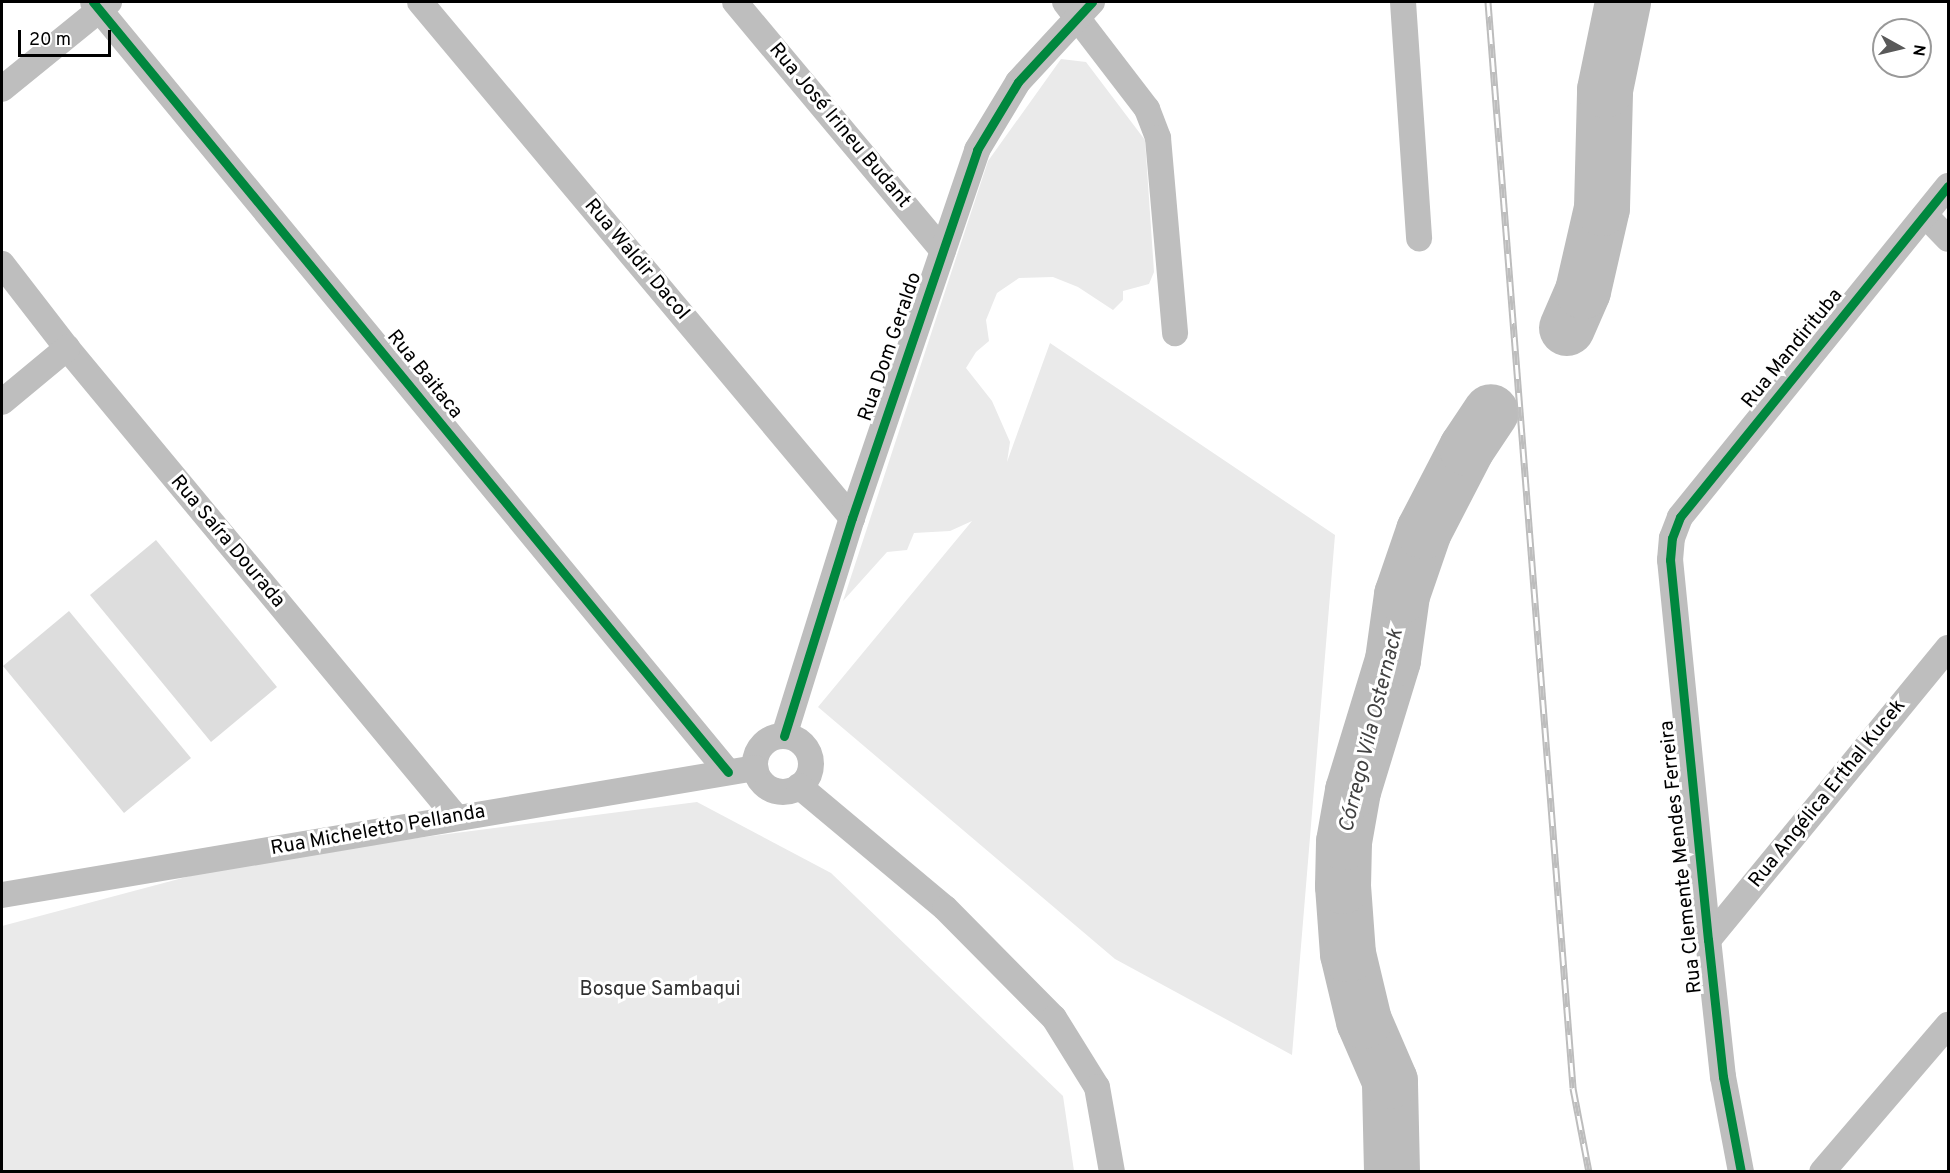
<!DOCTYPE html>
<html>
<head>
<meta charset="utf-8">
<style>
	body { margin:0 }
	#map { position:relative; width:1950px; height:1173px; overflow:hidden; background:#fff; font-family:Overpass,sans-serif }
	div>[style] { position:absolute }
	.green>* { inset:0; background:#eaeaea }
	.river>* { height:56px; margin:-28px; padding:0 28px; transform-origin:28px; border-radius:28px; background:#bcbcbc }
	.building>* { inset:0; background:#ddd }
	.minor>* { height:26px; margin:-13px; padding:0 13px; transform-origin:13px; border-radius:13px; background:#bebebe }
	.minor>.ring { margin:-13px; padding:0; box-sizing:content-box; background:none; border:26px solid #bebebe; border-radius:50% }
	.rail>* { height:7px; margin-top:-3.5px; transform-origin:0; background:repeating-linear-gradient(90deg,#fff 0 14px,#bdbdbd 0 28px); box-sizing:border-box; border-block:2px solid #bdbdbd }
	.cycleway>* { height:9px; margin:-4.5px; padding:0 4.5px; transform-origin:4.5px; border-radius:4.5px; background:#00873e }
	span { translate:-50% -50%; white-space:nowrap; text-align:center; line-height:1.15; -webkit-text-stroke:6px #fff; paint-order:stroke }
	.street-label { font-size:20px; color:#000 }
	.park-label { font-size:20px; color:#303030 }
	.water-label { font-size:21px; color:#414141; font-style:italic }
	.frame { position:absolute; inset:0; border:3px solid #000; pointer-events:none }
	.north { position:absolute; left:1872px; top:18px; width:60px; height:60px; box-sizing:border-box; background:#fff; border:2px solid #999; border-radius:50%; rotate:98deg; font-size:16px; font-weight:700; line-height:24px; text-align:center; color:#000 }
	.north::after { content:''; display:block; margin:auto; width:21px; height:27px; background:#595959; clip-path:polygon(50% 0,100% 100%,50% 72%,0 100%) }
	.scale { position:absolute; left:18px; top:30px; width:93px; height:27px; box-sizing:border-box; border:3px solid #000; border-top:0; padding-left:8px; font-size:18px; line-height:21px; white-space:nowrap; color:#000; -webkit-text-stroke:4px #fff; paint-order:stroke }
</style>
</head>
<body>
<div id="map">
	<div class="green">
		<i style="clip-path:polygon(1061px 59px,1086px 62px,1145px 140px,1154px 272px,1149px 284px,1123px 291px,1123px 300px,1113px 310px,1078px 287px,1053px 277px,1019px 278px,997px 293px,986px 320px,989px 341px,976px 352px,966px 368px,992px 401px,1010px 442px,1007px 462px,1050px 343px,1335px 535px,1292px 1055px,1115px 959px,818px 707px,972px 521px,950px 531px,914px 533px,907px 550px,887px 552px,843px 601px,988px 161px)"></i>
		<i style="clip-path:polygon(697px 802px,831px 873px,1063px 1096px,1074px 1171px,2px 1172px,2px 926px,254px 859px)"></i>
	</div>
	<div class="river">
		<i style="left:1567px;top:328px;width:40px;rotate:-66.6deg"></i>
		<i style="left:1583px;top:291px;width:85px;rotate:-77.1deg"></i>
		<i style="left:1602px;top:208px;width:118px;rotate:-88.5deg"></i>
		<i style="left:1605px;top:90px;width:90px;rotate:-78.4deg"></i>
		<i style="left:1392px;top:1172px;width:91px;rotate:-91.3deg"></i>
		<i style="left:1390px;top:1081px;width:65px;rotate:-113.4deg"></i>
		<i style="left:1364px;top:1021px;width:69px;rotate:-103.4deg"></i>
		<i style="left:1348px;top:954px;width:68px;rotate:-94.2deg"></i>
		<i style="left:1343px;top:886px;width:44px;rotate:-88.7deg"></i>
		<i style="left:1344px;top:842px;width:52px;rotate:-80deg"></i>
		<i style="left:1353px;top:791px;width:137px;rotate:-73deg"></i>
		<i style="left:1393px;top:660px;width:66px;rotate:-82.1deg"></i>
		<i style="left:1402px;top:595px;width:68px;rotate:-71deg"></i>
		<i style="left:1424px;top:531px;width:93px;rotate:-62.6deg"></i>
		<i style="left:1467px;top:448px;width:43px;rotate:-56.3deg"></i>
	</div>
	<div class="building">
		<i style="clip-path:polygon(156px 540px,277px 687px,211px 742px,90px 595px)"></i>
		<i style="clip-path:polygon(69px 611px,191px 758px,124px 813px,3px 666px)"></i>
	</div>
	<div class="minor">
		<i style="left:93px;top:2px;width:998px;rotate:50.49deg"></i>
		<i style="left:420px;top:2px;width:673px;rotate:50.06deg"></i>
		<i style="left:735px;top:2px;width:324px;rotate:50.1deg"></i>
		<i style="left:1065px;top:2px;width:135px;rotate:52.5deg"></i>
		<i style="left:1147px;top:109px;width:31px;rotate:69deg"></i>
		<i style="left:1158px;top:138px;width:196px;rotate:85deg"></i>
		<i style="left:1403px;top:2px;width:237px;rotate:86.1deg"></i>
		<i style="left:2px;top:89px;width:138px;rotate:-39.1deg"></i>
		<i style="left:1925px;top:215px;width:33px;rotate:46deg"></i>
		<i style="left:2px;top:264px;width:106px;rotate:52.3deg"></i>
		<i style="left:67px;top:348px;width:609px;rotate:50.33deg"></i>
		<i style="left:2px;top:402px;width:85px;rotate:-39.7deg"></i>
		<i style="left:784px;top:736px;width:228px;rotate:-72.7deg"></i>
		<i style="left:852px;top:518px;width:389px;rotate:-71.2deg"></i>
		<i style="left:977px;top:150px;width:79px;rotate:-58.9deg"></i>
		<i style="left:1018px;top:82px;width:109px;rotate:-47.2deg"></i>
		<i class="ring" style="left:755px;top:736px;width:30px;height:30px"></i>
		<i style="left:799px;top:786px;width:190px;rotate:39.9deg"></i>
		<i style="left:945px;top:908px;width:155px;rotate:45.3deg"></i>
		<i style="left:1054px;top:1018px;width:81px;rotate:58.1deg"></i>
		<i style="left:1097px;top:1087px;width:86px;rotate:80deg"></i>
		<i style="left:2px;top:895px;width:764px;rotate:-9.57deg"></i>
		<i style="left:1708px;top:940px;width:378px;rotate:-50.6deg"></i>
		<i style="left:1741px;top:1172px;width:97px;rotate:-100.7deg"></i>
		<i style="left:1723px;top:1077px;width:138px;rotate:-96.2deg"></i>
		<i style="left:1708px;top:940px;width:382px;rotate:-95.7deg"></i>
		<i style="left:1670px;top:560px;width:22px;rotate:-85deg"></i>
		<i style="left:1672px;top:538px;width:22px;rotate:-69deg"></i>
		<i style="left:1680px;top:517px;width:426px;rotate:-51deg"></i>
		<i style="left:1822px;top:1172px;width:194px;rotate:-49.4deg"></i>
	</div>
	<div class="rail">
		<i style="left:1488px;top:2px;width:1089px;rotate:85.52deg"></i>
		<i style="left:1573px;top:1088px;width:86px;rotate:79.2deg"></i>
	</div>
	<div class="cycleway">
		<i style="left:93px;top:2px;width:998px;rotate:50.49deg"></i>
		<i style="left:784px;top:736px;width:228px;rotate:-72.7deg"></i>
		<i style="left:852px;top:518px;width:389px;rotate:-71.2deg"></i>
		<i style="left:977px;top:150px;width:79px;rotate:-58.9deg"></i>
		<i style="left:1018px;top:82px;width:109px;rotate:-47.2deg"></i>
		<i style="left:1741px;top:1172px;width:97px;rotate:-100.7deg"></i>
		<i style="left:1723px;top:1077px;width:138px;rotate:-96.2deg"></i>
		<i style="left:1708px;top:940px;width:382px;rotate:-95.7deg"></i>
		<i style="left:1670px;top:560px;width:22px;rotate:-85deg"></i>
		<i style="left:1672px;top:538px;width:22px;rotate:-69deg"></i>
		<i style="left:1680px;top:517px;width:426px;rotate:-51deg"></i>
	</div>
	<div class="street-label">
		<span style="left:839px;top:126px;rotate:50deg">Rua José Irineu Budant</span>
		<span style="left:636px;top:260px;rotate:50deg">Rua Waldir Dacol</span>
		<span style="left:891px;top:347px;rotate:-71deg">Rua Dom Geraldo</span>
		<span style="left:1793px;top:349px;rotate:-51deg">Rua Mandirituba</span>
		<span style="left:424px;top:375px;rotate:51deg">Rua Baitaca</span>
		<span style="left:227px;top:542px;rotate:50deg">Rua Saíra Dourada</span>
		<span style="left:1828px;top:794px;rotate:-51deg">Rua Angélica Erthal Kucek</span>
		<span style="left:378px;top:831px;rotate:-10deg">Rua Micheletto Pellanda</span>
		<span style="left:1682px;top:857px;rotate:-96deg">Rua Clemente Mendes Ferreira</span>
	</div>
	<div class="park-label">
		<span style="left:660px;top:990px">Bosque Sambaqui</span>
	</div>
	<div class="water-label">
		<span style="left:1372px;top:731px;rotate:-76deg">Córrego Vila Osternack</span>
	</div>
	<div class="frame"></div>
	<div class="north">N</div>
	<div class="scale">20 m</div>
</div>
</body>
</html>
